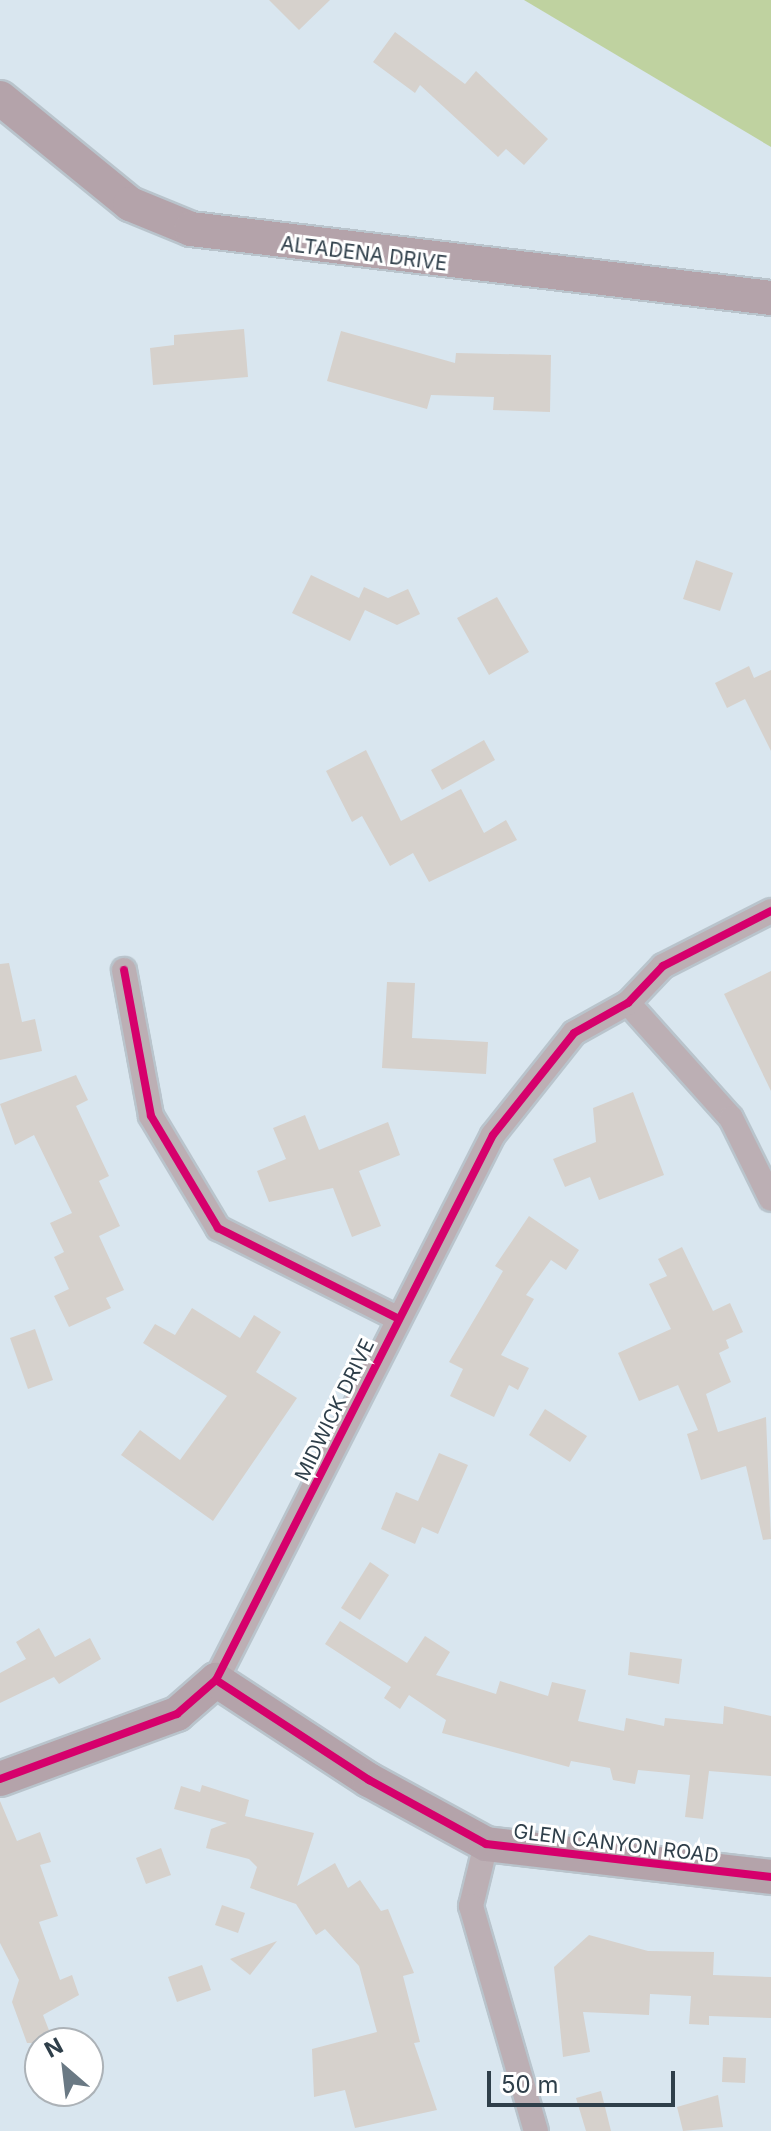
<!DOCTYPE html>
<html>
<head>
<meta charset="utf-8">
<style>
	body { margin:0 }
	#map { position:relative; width:771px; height:2131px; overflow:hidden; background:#d9e6ef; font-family:Inter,sans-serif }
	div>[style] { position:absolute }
	.green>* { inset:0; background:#bfd2a0 }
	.building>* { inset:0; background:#d6d1cc }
	.roads { filter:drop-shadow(2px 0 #b9c4cc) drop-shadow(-2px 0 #b9c4cc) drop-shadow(0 2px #b9c4cc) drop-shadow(0 -2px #b9c4cc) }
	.street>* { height:24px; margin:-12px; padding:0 12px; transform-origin:12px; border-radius:12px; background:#bcafb4 }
	.secondary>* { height:34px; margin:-17px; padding:0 17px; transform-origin:17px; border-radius:17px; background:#b4a3aa }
	.cycleway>* { height:8px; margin:-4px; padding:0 4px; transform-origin:4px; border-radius:4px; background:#d6006c }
	span { translate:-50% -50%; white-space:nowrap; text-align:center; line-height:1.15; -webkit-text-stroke:6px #fff; paint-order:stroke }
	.street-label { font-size:20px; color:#2f3f4a }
	.north { position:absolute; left:24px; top:2027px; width:80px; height:80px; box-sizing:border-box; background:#fff; border:2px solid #acb2b7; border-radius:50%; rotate:332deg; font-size:22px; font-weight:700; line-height:32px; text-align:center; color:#2f3f4a }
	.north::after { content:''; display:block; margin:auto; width:28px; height:36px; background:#6a7984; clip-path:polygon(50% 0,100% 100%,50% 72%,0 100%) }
	.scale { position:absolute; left:487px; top:2071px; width:188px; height:36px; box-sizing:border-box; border:4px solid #2f3f4a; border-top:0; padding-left:10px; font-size:24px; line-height:28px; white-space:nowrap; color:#2f3f4a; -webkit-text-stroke:6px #fff; paint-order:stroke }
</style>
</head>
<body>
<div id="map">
	<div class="green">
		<i style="clip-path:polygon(524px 0,771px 0,771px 147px)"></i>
	</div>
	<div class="building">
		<i style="clip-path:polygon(269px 0,330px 0,299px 30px)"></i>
		<i style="clip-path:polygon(395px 32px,465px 84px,476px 71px,548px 139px,524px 165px,506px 149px,498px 157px,420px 85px,415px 93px,373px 62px)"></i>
		<i style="clip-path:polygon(244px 329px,248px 377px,153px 385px,150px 348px,174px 345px,174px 335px)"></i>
		<i style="clip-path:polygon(341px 331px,455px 363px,456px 353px,551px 355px,550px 412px,493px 410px,494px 397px,431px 395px,427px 409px,327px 381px)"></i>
		<i style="clip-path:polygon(696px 560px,733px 573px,720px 611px,683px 599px)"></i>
		<i style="clip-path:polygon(311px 575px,359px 598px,364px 587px,388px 598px,408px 589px,420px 614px,397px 625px,365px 610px,350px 641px,292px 613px)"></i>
		<i style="clip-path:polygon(497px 597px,529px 652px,489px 675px,457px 618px)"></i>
		<i style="clip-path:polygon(749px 666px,754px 678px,771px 670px,771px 751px,745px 699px,727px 708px,715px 683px)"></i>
		<i style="clip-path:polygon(484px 740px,495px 760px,442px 790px,431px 770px)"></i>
		<i style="clip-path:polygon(366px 750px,401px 821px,461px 789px,484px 833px,506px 820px,517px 840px,429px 882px,413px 853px,390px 866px,362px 816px,352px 822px,326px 771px)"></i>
		<i style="clip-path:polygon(9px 963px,22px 1022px,35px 1019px,42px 1051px,0 1060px,0 964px)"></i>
		<i style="clip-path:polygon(771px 971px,771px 1091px,724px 994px)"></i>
		<i style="clip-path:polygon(387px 982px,415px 983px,412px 1038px,488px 1042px,486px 1074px,382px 1068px)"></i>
		<i style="clip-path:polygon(76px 1075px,88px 1100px,76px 1106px,109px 1176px,99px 1181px,120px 1226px,99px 1236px,124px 1290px,106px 1298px,111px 1308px,69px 1327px,54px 1296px,69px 1289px,54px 1257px,64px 1252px,50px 1223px,72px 1213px,34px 1135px,15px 1145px,0 1104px)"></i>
		<i style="clip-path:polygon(633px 1092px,664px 1175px,599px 1200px,590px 1177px,565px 1187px,553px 1159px,596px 1142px,593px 1108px)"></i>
		<i style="clip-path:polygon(305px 1115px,319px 1150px,388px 1122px,400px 1155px,359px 1171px,381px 1226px,352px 1237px,333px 1188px,269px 1202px,257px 1171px,286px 1159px,273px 1128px)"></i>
		<i style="clip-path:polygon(529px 1216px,579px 1250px,566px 1270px,551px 1260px,526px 1295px,534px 1299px,501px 1355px,529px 1368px,518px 1390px,509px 1385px,494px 1417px,450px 1396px,463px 1369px,449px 1362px,503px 1271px,495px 1266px)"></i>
		<i style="clip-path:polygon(682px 1247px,713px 1311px,730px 1303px,743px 1332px,726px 1340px,729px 1348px,719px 1353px,731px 1382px,706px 1394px,718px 1432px,766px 1417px,771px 1539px,763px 1540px,746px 1466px,701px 1480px,687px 1434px,698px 1430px,678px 1385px,639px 1401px,618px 1353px,671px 1329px,649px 1284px,667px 1276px,658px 1259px)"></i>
		<i style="clip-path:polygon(192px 1308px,240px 1338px,254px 1315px,281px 1332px,256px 1372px,297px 1398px,213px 1521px,121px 1455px,140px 1430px,180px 1460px,227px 1396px,143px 1343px,155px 1324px,175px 1335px)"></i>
		<i style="clip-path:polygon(35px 1329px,53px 1380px,28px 1389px,10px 1338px)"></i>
		<i style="clip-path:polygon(545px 1409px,587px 1436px,570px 1462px,529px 1435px)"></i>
		<i style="clip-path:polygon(439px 1453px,468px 1465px,438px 1534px,422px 1527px,415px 1544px,381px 1529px,396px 1492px,418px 1501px)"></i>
		<i style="clip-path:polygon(370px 1562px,389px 1575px,360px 1620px,341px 1608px)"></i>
		<i style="clip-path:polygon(340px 1621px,407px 1663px,425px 1636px,450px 1652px,436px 1675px,496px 1694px,500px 1681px,548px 1696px,552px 1682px,586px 1690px,578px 1721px,624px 1731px,626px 1718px,664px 1726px,665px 1718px,723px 1724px,724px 1706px,771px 1716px,771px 1776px,709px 1771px,703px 1819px,685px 1817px,690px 1775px,638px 1770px,635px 1784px,613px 1780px,610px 1768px,571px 1761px,569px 1767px,442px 1733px,446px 1720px,409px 1695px,400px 1709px,384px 1698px,391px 1687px,325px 1644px)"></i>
		<i style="clip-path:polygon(39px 1628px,55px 1657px,90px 1638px,101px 1659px,59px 1684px,54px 1677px,0 1703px,0 1673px,26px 1659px,16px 1642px)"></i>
		<i style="clip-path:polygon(630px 1652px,682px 1659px,679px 1684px,628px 1675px)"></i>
		<i style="clip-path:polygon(202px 1785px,249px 1800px,245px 1816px,314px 1833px,297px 1886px,335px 1863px,348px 1888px,360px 1880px,381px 1911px,388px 1909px,414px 1973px,403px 1976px,420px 2042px,414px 2043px,437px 2110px,355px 2128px,345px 2090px,314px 2097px,312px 2049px,377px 2032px,359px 1966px,325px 1929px,316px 1935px,296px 1904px,250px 1888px,257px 1867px,249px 1859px,206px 1848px,211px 1829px,227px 1823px,174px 1809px,181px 1786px,200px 1792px)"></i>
		<i style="clip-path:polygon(0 1801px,17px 1841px,40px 1832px,51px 1862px,40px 1865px,58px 1916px,39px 1922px,60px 1980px,72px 1975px,79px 1995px,43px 2015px,54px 2043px,27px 2043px,12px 2002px,19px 1980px,0 1943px)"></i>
		<i style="clip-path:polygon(161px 1848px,171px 1875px,146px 1884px,136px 1858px)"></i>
		<i style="clip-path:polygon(222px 1905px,245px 1913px,238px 1933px,215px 1925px)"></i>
		<i style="clip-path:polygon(589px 1935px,648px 1951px,714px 1952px,713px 1975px,771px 1977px,771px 2018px,709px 2016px,709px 2025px,689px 2024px,691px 1996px,650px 1994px,649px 2015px,583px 2012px,590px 2052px,563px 2057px,554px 1967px)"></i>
		<i style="clip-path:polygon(277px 1941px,250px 1975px,230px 1959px)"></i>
		<i style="clip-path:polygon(202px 1965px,211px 1990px,177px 2002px,168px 1977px)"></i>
		<i style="clip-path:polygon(723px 2057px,746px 2058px,745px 2083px,722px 2082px)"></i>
		<i style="clip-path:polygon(601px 2091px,611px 2131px,586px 2131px,576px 2098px)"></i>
		<i style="clip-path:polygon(718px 2095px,723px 2127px,683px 2131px,677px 2107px)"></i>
	</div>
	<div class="roads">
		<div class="street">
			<i style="left:124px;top:970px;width:148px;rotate:79.5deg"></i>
			<i style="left:151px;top:1116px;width:131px;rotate:59.1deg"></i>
			<i style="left:218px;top:1228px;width:200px;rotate:26.7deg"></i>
			<i style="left:628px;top:1003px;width:154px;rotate:48.2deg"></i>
			<i style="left:731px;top:1118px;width:90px;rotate:63.7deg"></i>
			<i style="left:216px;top:1680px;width:611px;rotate:-63.06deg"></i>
			<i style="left:493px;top:1135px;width:130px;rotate:-51.5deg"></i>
			<i style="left:574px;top:1033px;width:62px;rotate:-29.1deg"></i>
			<i style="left:628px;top:1003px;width:51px;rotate:-46.6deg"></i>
			<i style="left:663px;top:966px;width:121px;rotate:-27deg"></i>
			<i style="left:486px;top:1844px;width:64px;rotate:103.6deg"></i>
			<i style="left:471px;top:1906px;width:234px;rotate:73.9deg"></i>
		</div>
		<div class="secondary">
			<i style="left:0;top:98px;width:168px;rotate:39.2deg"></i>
			<i style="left:130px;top:204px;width:66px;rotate:22.3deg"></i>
			<i style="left:191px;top:229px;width:584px;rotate:6.78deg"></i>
			<i style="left:0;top:1779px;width:189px;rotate:-20.2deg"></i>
			<i style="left:177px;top:1714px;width:52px;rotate:-41.1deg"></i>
			<i style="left:216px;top:1680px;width:183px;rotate:33.2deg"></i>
			<i style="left:369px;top:1780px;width:133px;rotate:28.7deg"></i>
			<i style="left:486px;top:1844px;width:287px;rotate:6.6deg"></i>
		</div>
	</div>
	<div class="cycleway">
		<i style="left:124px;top:970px;width:148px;rotate:79.5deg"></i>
		<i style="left:151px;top:1116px;width:131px;rotate:59.1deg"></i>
		<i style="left:218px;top:1228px;width:200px;rotate:26.7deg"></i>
		<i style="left:216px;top:1680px;width:183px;rotate:33.2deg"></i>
		<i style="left:369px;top:1780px;width:133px;rotate:28.7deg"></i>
		<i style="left:486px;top:1844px;width:287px;rotate:6.6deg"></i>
		<i style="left:0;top:1779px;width:189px;rotate:-20.2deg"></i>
		<i style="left:177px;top:1714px;width:52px;rotate:-41.1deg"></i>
		<i style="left:216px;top:1680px;width:611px;rotate:-63.06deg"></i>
		<i style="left:493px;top:1135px;width:130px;rotate:-51.5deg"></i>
		<i style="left:574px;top:1033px;width:62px;rotate:-29.1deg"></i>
		<i style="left:628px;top:1003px;width:51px;rotate:-46.6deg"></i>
		<i style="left:663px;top:966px;width:121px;rotate:-27deg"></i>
	</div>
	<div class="street-label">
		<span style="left:364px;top:254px;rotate:7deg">ALTADENA DRIVE</span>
		<span style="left:335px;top:1410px;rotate:-64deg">MIDWICK DRIVE</span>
		<span style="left:616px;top:1844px;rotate:7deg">GLEN CANYON ROAD</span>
	</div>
	<div class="north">N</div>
	<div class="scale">50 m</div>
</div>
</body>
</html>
